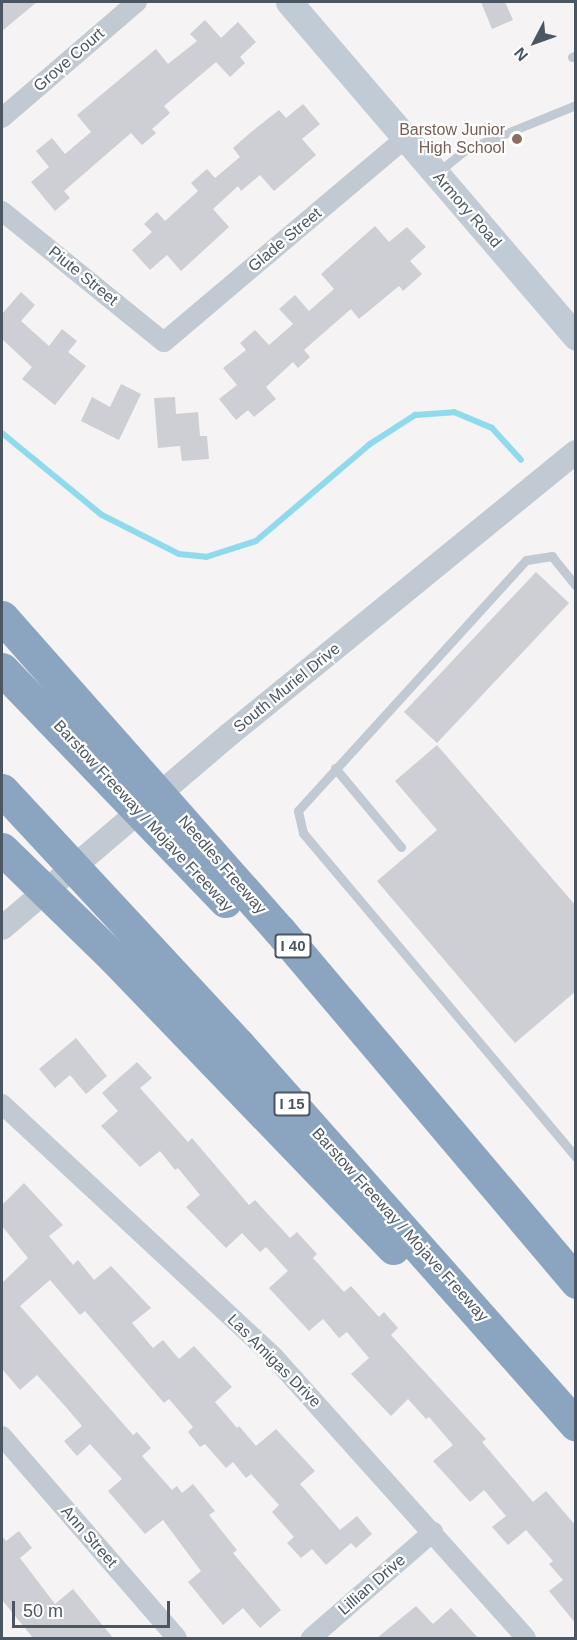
<!DOCTYPE html>
<html>
<head>
<meta charset="utf-8">
<style>
	body { margin:0 }
	#map { position:relative; width:577px; height:1640px; overflow:hidden; background:#f5f3f3; font-family:Arial,sans-serif }
	div>[style] { position:absolute }
	.stream>* { height:6px; margin:-3px; padding:0 3px; transform-origin:3px; border-radius:3px; background:#90daee }
	.building>* { inset:0; background:#cdcfd5 }
	.service>* { height:9px; margin:-4.5px; padding:0 4.5px; transform-origin:4.5px; border-radius:4.5px; background:#c1cad2 }
	.minor>* { height:20px; margin:-10px; padding:0 10px; transform-origin:10px; border-radius:10px; background:#c1cad2 }
	.tertiary>* { height:24px; margin:-12px; padding:0 12px; transform-origin:12px; border-radius:12px; background:#c1cad2 }
	.secondary>* { height:27px; margin:-13.5px; padding:0 13.5px; transform-origin:13.5px; border-radius:13.5px; background:#c1cbd6 }
	.motorway>* { height:33px; margin:-16.5px; padding:0 16.5px; transform-origin:16.5px; border-radius:16.5px; background:#8ba5c1 }
	.dots>* { width:16px; height:16px; translate:-50% -50%; box-sizing:border-box; border:3px solid #fff; border-radius:50% }
	span { translate:-50% -50%; white-space:nowrap; text-align:center; line-height:1.15; -webkit-text-stroke:4.5px #fff; paint-order:stroke }
	.shield-label span { padding:2px 4px; background:#fff; border:2px solid; border-radius:4px; -webkit-text-stroke-width:0 }
	.shield-label { font-size:15px; color:#4a5661; font-weight:700 }
	.street-label { font-size:16px; color:#4a5661 }
	.education-label { font-size:16px; color:#785e54 }
	.right { translate:-100% -50%; text-align:right }
	.frame { position:absolute; inset:0; border:3px solid #4a5661; pointer-events:none }
	.north { position:absolute; left:505px; top:12px; width:60px; height:60px; -webkit-text-stroke:4px #fff; paint-order:stroke; rotate:229deg; font-size:16px; font-weight:700; line-height:24px; text-align:center; color:#4a5661 }
	.north::after { content:''; display:block; margin:auto; width:21px; height:27px; background:#4a5661; clip-path:polygon(50% 0,100% 100%,50% 72%,0 100%) }
	.scale { position:absolute; left:12px; top:1601px; width:158px; height:27px; box-sizing:border-box; border:3px solid #4a5661; border-top:0; padding-left:8px; font-size:18px; line-height:21px; white-space:nowrap; color:#4a5661; -webkit-text-stroke:4px #fff; paint-order:stroke }
</style>
</head>
<body>
<div id="map">
	<div class="stream">
		<i style="left:2px;top:433px;width:129px;rotate:39.4deg"></i>
		<i style="left:102px;top:515px;width:86px;rotate:26.9deg"></i>
		<i style="left:179px;top:554px;width:27px;rotate:6deg"></i>
		<i style="left:206px;top:557px;width:52px;rotate:-17.7deg"></i>
		<i style="left:256px;top:541px;width:150px;rotate:-40.4deg"></i>
		<i style="left:370px;top:444px;width:54px;rotate:-32.8deg"></i>
		<i style="left:415px;top:415px;width:39px;rotate:-4deg"></i>
		<i style="left:454px;top:412px;width:41px;rotate:22.8deg"></i>
		<i style="left:492px;top:428px;width:43px;rotate:47.8deg"></i>
	</div>
	<div class="building">
		<i style="clip-path:polygon(2px 2px,37px 2px,2px 31px)"></i>
		<i style="clip-path:polygon(481px 2px,505px 2px,513px 20px,492px 29px)"></i>
		<i style="clip-path:polygon(205px 20px,221px 38px,238px 22px,256px 42px,240px 57px,245px 63px,230px 77px,216px 62px,164px 106px,170px 113px,152px 129px,156px 133px,142px 145px,131px 133px,64px 191px,70px 198px,55px 211px,31px 182px,49px 167px,36px 151px,52px 138px,65px 154px,91px 132px,77px 115px,156px 49px,168px 64px,197px 41px,190px 34px)"></i>
		<i style="clip-path:polygon(303px 104px,320px 124px,302px 139px,316px 155px,274px 191px,260px 175px,241px 191px,238px 186px,213px 209px,229px 227px,181px 271px,167px 255px,150px 270px,132px 250px,152px 232px,144px 224px,157px 212px,165px 221px,198px 191px,191px 183px,207px 169px,215px 178px,240px 157px,233px 148px,250px 133px,279px 110px,286px 118px)"></i>
		<i style="clip-path:polygon(375px 226px,389px 242px,407px 227px,426px 247px,410px 261px,422px 274px,403px 291px,399px 286px,359px 319px,351px 309px,304px 350px,310px 357px,298px 368px,293px 362px,266px 387px,276px 399px,254px 417px,248px 410px,236px 420px,219px 399px,237px 385px,223px 368px,246px 350px,240px 343px,255px 330px,269px 345px,293px 324px,279px 309px,295px 295px,309px 311px,334px 289px,321px 274px)"></i>
		<i style="clip-path:polygon(21px 292px,35px 305px,21px 321px,49px 346px,62px 329px,77px 341px,68px 352px,86px 366px,55px 405px,22px 379px,32px 367px,2px 339px,2px 314px)"></i>
		<i style="clip-path:polygon(121px 384px,141px 394px,119px 440px,81px 421px,92px 397px,110px 407px)"></i>
		<i style="clip-path:polygon(175px 397px,176px 414px,198px 412px,200px 436px,207px 436px,209px 459px,182px 461px,180px 446px,158px 448px,154px 398px)"></i>
		<i style="clip-path:polygon(536px 572px,569px 603px,437px 743px,404px 712px)"></i>
		<i style="clip-path:polygon(437px 745px,576px 906px,576px 991px,515px 1043px,377px 881px,437px 830px,395px 781px)"></i>
		<i style="clip-path:polygon(76px 1038px,107px 1076px,86px 1094px,70px 1075px,55px 1088px,39px 1069px)"></i>
		<i style="clip-path:polygon(137px 1062px,152px 1078px,140px 1088px,188px 1142px,192px 1138px,249px 1205px,255px 1200px,290px 1238px,297px 1232px,317px 1254px,313px 1258px,344px 1292px,351px 1286px,379px 1317px,384px 1312px,398px 1328px,391px 1335px,486px 1439px,482px 1442px,533px 1502px,546px 1491px,576px 1526px,576px 1624px,549px 1591px,563px 1580px,549px 1564px,553px 1561px,526px 1530px,508px 1545px,492px 1527px,506px 1516px,484px 1490px,470px 1502px,433px 1461px,453px 1445px,429px 1417px,426px 1419px,408px 1399px,391px 1416px,351px 1374px,369px 1358px,347px 1332px,339px 1338px,323px 1319px,309px 1331px,269px 1288px,288px 1271px,266px 1247px,260px 1252px,242px 1233px,226px 1248px,186px 1207px,200px 1195px,178px 1168px,175px 1170px,160px 1151px,140px 1167px,101px 1126px,118px 1111px,102px 1093px)"></i>
		<i style="clip-path:polygon(24px 1183px,63px 1225px,49px 1236px,73px 1265px,78px 1260px,94px 1280px,111px 1266px,151px 1308px,132px 1323px,153px 1348px,163px 1340px,179px 1359px,194px 1346px,232px 1387px,215px 1402px,237px 1428px,239px 1426px,256px 1446px,276px 1429px,315px 1471px,300px 1484px,340px 1530px,357px 1516px,372px 1534px,356px 1548px,351px 1543px,326px 1565px,312px 1549px,301px 1558px,287px 1543px,294px 1537px,272px 1512px,279px 1505px,251px 1474px,246px 1478px,233px 1462px,226px 1468px,205px 1444px,200px 1447px,188px 1432px,193px 1427px,169px 1399px,164px 1403px,85px 1311px,80px 1315px,50px 1280px,20px 1306px,133px 1435px,137px 1432px,151px 1448px,142px 1456px,172px 1490px,177px 1486px,182px 1493px,193px 1484px,215px 1511px,209px 1515px,237px 1550px,233px 1553px,281px 1610px,260px 1628px,243px 1608px,223px 1625px,188px 1582px,201px 1571px,163px 1520px,145px 1534px,108px 1491px,122px 1479px,90px 1444px,77px 1456px,64px 1441px,82px 1426px,65px 1406px,37px 1375px,20px 1390px,2px 1369px,2px 1283px,28px 1258px,2px 1226px,2px 1205px)"></i>
		<i style="clip-path:polygon(19px 1531px,32px 1548px,20px 1558px,55px 1604px,73px 1589px,113px 1638px,33px 1638px,2px 1600px,2px 1536px,6px 1541px)"></i>
		<i style="clip-path:polygon(416px 1606px,433px 1624px,451px 1608px,478px 1638px,377px 1638px)"></i>
	</div>
	<div class="service">
		<i style="left:572px;top:57px;width:4px;rotate:-27deg"></i>
		<i style="left:438px;top:172px;width:35px;rotate:-39deg"></i>
		<i style="left:465px;top:150px;width:120px;rotate:-22.1deg"></i>
		<i style="left:576px;top:586px;width:38px;rotate:-129deg"></i>
		<i style="left:552px;top:556px;width:26px;rotate:171deg"></i>
		<i style="left:526px;top:560px;width:339px;rotate:132.3deg"></i>
		<i style="left:298px;top:811px;width:23px;rotate:77deg"></i>
		<i style="left:303px;top:833px;width:424px;rotate:49.9deg"></i>
		<i style="left:335px;top:768px;width:103px;rotate:50.1deg"></i>
	</div>
	<div class="minor">
		<i style="left:2px;top:118px;width:178px;rotate:-40.7deg"></i>
		<i style="left:2px;top:211px;width:208px;rotate:39deg"></i>
		<i style="left:164px;top:342px;width:316px;rotate:-40.2deg"></i>
		<i style="left:2px;top:1104px;width:371px;rotate:42.9deg"></i>
		<i style="left:274px;top:1357px;width:377px;rotate:48.1deg"></i>
		<i style="left:2px;top:1436px;width:267px;rotate:49.1deg"></i>
		<i style="left:311px;top:1638px;width:162px;rotate:-41deg"></i>
	</div>
	<div class="tertiary">
		<i style="left:2px;top:928px;width:299px;rotate:-40.4deg"></i>
		<i style="left:230px;top:734px;width:446px;rotate:-39.2deg"></i>
	</div>
	<div class="secondary">
		<i style="left:289px;top:2px;width:441px;rotate:49.4deg"></i>
	</div>
	<div class="motorway">
		<i style="left:2px;top:617px;width:418px;rotate:48.5deg"></i>
		<i style="left:279px;top:930px;width:461px;rotate:49.8deg"></i>
		<i style="left:2px;top:669px;width:322px;rotate:46.1deg"></i>
		<i style="left:2px;top:790px;width:347px;rotate:47.1deg"></i>
		<i style="left:238px;top:1044px;width:509px;rotate:48.42deg"></i>
		<i style="left:2px;top:849px;width:155px;rotate:44.2deg"></i>
		<i style="left:113px;top:957px;width:404px;rotate:46.1deg"></i>
	</div>
	<div class="dots">
		<i style="left:517px;top:139px;background:#8d6e63"></i>
	</div>
	<div class="shield-label">
		<span style="left:293px;top:946px">I 40</span>
		<span style="left:292px;top:1104px">I 15</span>
	</div>
	<div class="street-label">
		<span style="left:69px;top:60px;rotate:-41deg">Grove Court</span>
		<span style="left:467px;top:210px;rotate:49deg">Armory Road</span>
		<span style="left:285px;top:240px;rotate:-40deg">Glade Street</span>
		<span style="left:83px;top:276px;rotate:39deg">Piute Street</span>
		<span style="left:287px;top:688px;rotate:-39deg">South Muriel Drive</span>
		<span style="left:143px;top:816px;rotate:47deg">Barstow Freeway / Mojave Freeway</span>
		<span style="left:222px;top:865px;rotate:49deg">Needles Freeway</span>
		<span style="left:400px;top:1225px;rotate:48deg">Barstow Freeway / Mojave Freeway</span>
		<span style="left:274px;top:1361px;rotate:45deg">Las Amigas Drive</span>
		<span style="left:89px;top:1537px;rotate:49deg">Ann Street</span>
		<span style="left:372px;top:1585px;rotate:-41deg">Lillian Drive</span>
	</div>
	<div class="education-label">
		<span class="right" style="left:505px;top:139px">Barstow Junior<br>High School</span>
	</div>
	<div class="frame"></div>
	<div class="north">N</div>
	<div class="scale">50 m</div>
</div>
</body>
</html>
